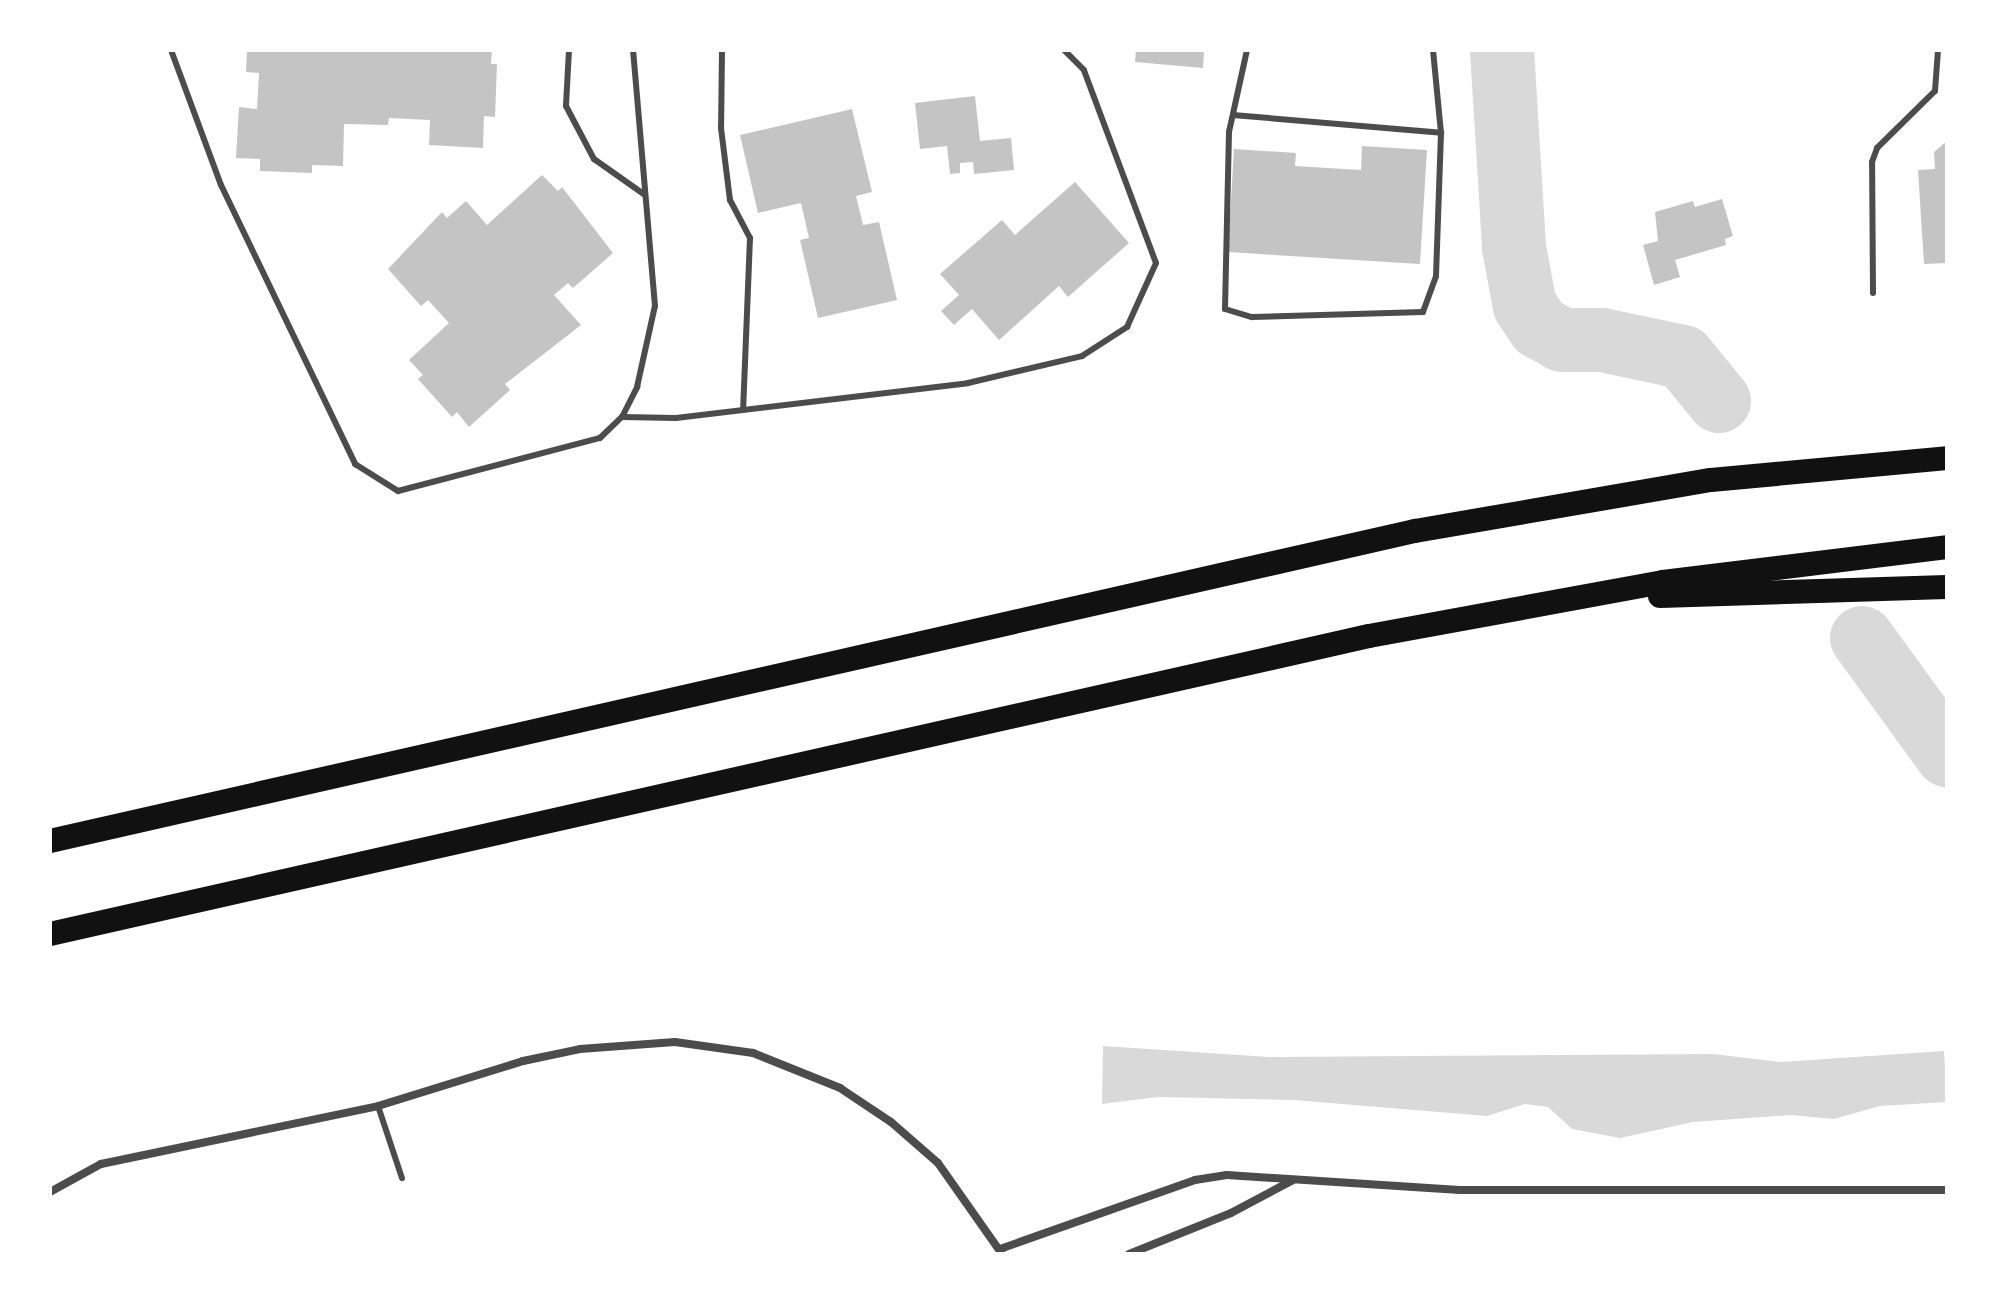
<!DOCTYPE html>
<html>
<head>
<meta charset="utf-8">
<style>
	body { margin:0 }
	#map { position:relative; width:1997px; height:1304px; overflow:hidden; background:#fff; font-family:Jost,sans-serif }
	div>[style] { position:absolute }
	.water>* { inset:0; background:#d9d9d9 }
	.river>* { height:64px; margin:-32px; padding:0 32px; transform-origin:32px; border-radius:32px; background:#d9d9d9 }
	.building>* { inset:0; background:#c4c4c4 }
	.service>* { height:6px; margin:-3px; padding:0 3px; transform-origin:3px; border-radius:3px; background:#4c4c4c }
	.minor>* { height:8px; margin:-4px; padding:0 4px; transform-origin:4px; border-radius:4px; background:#4c4c4c }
	.motorway>* { height:24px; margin:-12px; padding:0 12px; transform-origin:12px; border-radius:12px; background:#111 }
	span { translate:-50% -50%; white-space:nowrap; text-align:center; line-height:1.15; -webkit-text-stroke:6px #fff; paint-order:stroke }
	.frame { position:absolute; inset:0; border:52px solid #fff; pointer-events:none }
</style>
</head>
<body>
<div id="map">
	<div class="water">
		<i style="clip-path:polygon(1103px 1046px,1269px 1057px,1713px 1054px,1781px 1062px,1944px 1051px,1947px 1102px,1880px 1106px,1834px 1119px,1791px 1115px,1693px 1122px,1620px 1138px,1572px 1129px,1548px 1107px,1525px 1104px,1487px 1116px,1294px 1100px,1158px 1097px,1102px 1104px)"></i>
	</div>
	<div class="river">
		<i style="left:1502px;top:50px;width:198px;rotate:86.5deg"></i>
		<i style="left:1514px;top:248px;width:59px;rotate:79.3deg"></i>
		<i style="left:1525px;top:306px;width:25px;rotate:56deg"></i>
		<i style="left:1539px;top:327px;width:26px;rotate:29deg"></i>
		<i style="left:1562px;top:340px;width:40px"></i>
		<i style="left:1602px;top:340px;width:83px;rotate:11.9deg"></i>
		<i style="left:1683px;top:357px;width:57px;rotate:50.7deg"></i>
		<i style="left:1862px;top:638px;width:145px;rotate:54deg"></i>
	</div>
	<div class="building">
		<i style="clip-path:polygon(247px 50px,492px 50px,491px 64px,497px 64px,495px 117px,484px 116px,483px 148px,429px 145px,430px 120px,389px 118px,388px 125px,344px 124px,343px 166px,312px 165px,312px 173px,260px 171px,260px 159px,236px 158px,239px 107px,257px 109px,259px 73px,246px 72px)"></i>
		<i style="clip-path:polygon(1136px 50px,1204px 50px,1203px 68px,1135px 62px)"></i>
		<i style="clip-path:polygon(975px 96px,980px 141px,1011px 138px,1014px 170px,974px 174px,973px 162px,960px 163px,960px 173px,950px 174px,947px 146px,920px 149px,915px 103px)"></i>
		<i style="clip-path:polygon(852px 109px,872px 192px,856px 196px,863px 225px,879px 222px,897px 300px,818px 318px,800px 240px,809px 238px,801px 203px,758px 213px,740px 135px)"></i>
		<i style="clip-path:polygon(1947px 141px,1947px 263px,1924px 264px,1918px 170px,1935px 169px,1934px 152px)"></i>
		<i style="clip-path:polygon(1362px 146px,1427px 150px,1420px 264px,1228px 252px,1234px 149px,1296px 153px,1295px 166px,1361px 170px)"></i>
		<i style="clip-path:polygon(542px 175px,558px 191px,562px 187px,613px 253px,573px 288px,568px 283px,554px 295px,581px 325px,505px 384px,510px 390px,469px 427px,457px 412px,452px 417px,418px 379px,423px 375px,409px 360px,449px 323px,428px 300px,421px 306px,388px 269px,442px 212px,447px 218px,466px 201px,487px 225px)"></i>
		<i style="clip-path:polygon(1075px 182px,1129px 243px,1068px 297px,1059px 286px,999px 340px,972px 309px,954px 325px,941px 311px,959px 295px,940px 274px,1002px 220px,1015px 235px)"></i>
		<i style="clip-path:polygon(1722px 199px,1733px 236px,1725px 239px,1726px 245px,1675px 260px,1680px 277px,1654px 285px,1643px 245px,1658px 241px,1655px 212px,1693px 201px,1695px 207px)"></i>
	</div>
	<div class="service">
		<i style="left:171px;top:50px;width:144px;rotate:69.7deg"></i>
		<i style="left:221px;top:185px;width:310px;rotate:64.3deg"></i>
		<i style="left:355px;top:464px;width:51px;rotate:32.1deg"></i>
		<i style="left:398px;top:491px;width:209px;rotate:-14.7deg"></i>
		<i style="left:600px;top:438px;width:30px;rotate:-44deg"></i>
		<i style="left:622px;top:417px;width:34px;rotate:-63deg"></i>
		<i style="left:637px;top:387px;width:83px;rotate:-77.5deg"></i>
		<i style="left:655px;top:306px;width:257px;rotate:-94.9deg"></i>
		<i style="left:569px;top:50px;width:56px;rotate:93.1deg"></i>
		<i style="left:566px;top:106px;width:60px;rotate:62.2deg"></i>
		<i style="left:594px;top:159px;width:62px;rotate:35.2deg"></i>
		<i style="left:722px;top:50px;width:78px;rotate:90.7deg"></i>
		<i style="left:721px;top:128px;width:73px;rotate:82.9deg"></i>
		<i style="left:730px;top:200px;width:43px;rotate:62.2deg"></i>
		<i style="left:750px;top:238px;width:172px;rotate:92.3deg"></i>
		<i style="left:1247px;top:50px;width:84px;rotate:102.4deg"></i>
		<i style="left:1229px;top:132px;width:177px;rotate:91.3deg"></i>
		<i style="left:1225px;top:309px;width:28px;rotate:17deg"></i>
		<i style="left:1252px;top:317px;width:171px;rotate:-1.7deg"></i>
		<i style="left:1423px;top:312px;width:38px;rotate:-70deg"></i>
		<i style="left:1436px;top:276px;width:143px;rotate:-88deg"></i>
		<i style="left:1441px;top:133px;width:83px;rotate:-95.5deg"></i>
		<i style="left:1233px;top:115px;width:209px;rotate:4.9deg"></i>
		<i style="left:1873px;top:293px;width:131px;rotate:-90.4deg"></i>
		<i style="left:1872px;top:162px;width:15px;rotate:-70deg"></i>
		<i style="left:1877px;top:148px;width:81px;rotate:-44.5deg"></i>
		<i style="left:1935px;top:91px;width:41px;rotate:-85.8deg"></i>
		<i style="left:622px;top:417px;width:54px;rotate:1.1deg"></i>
		<i style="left:676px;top:418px;width:294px;rotate:-6.8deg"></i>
		<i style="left:968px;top:383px;width:117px;rotate:-13.3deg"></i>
		<i style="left:1082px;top:356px;width:54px;rotate:-32.8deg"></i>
		<i style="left:1127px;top:327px;width:70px;rotate:-65.6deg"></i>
		<i style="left:1156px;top:263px;width:206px;rotate:-110.5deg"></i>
		<i style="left:1084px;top:70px;width:28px;rotate:-135deg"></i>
		<i style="left:378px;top:1106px;width:76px;rotate:71.6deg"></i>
	</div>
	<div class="minor">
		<i style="left:50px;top:1192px;width:58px;rotate:-28.8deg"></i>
		<i style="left:101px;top:1164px;width:283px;rotate:-11.8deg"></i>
		<i style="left:378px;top:1106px;width:152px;rotate:-17.2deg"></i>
		<i style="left:523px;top:1061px;width:58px;rotate:-11.9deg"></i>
		<i style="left:580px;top:1049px;width:95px;rotate:-4.2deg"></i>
		<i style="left:675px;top:1042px;width:79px;rotate:8deg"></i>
		<i style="left:753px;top:1053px;width:94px;rotate:21.9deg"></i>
		<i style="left:840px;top:1088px;width:61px;rotate:33.7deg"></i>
		<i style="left:891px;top:1122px;width:62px;rotate:41.1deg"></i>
		<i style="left:938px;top:1163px;width:111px;rotate:54.9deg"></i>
		<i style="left:1000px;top:1249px;width:207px;rotate:-19.5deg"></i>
		<i style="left:1195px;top:1180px;width:32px;rotate:-9deg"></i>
		<i style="left:1227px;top:1175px;width:233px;rotate:3.7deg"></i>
		<i style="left:1460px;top:1190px;width:487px"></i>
		<i style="left:1129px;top:1254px;width:110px;rotate:-21.9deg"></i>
		<i style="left:1231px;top:1213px;width:70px;rotate:-28deg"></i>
	</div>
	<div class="motorway">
		<i style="left:1660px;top:596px;width:287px;rotate:-1.8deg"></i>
		<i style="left:50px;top:841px;width:1400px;rotate:-12.8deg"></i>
		<i style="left:1415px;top:531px;width:300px;rotate:-9.8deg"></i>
		<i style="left:1711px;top:480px;width:237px;rotate:-5.3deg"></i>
		<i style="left:50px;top:934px;width:1352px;rotate:-12.73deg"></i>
		<i style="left:1369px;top:636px;width:299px;rotate:-10.4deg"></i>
		<i style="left:1663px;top:582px;width:286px;rotate:-7deg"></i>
	</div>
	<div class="frame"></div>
</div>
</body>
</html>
